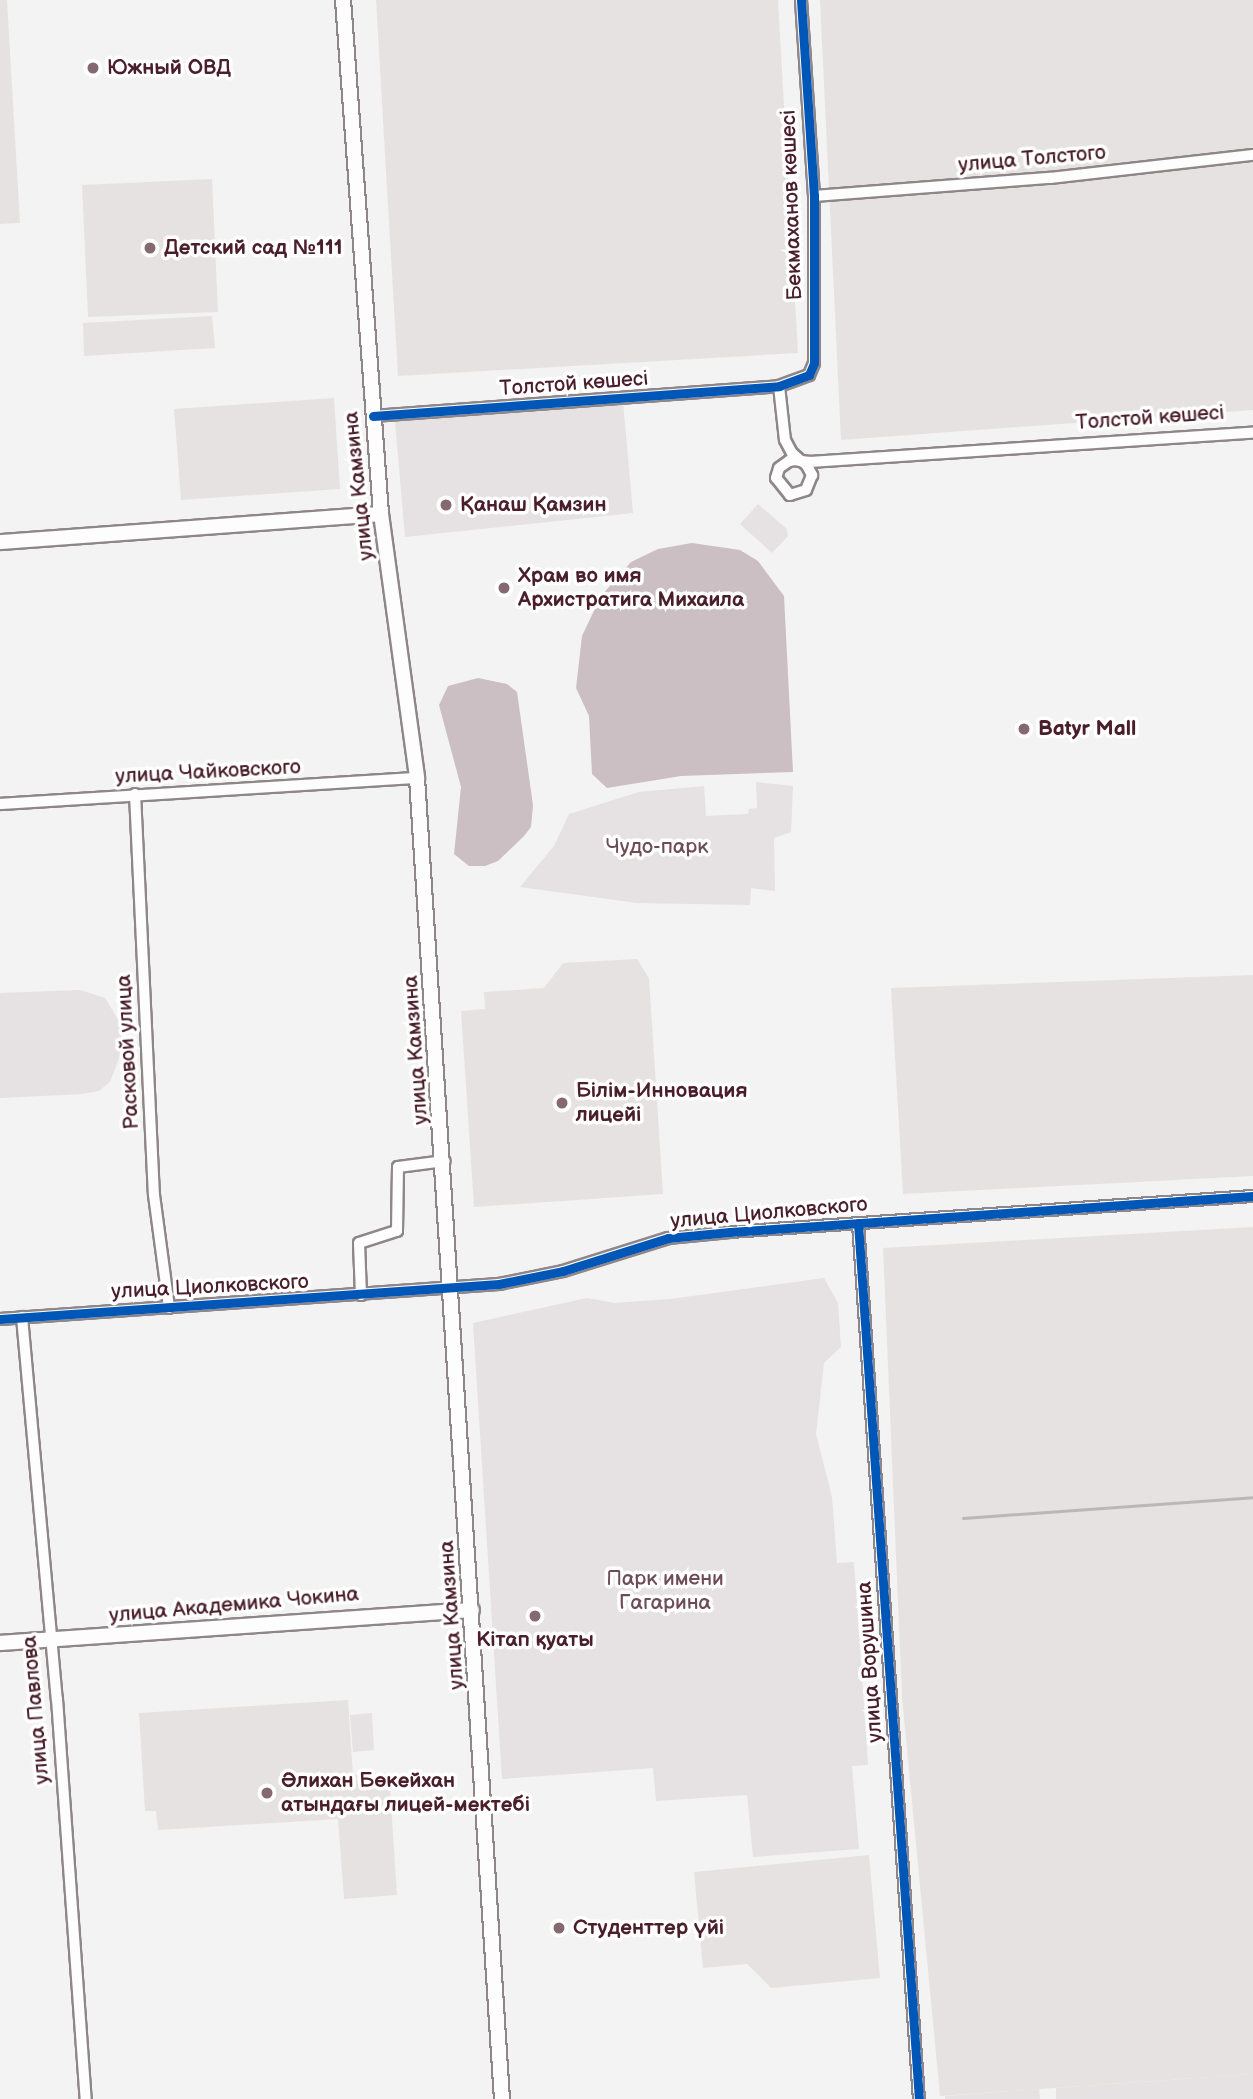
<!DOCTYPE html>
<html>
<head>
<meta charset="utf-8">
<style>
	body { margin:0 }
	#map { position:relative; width:1253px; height:2099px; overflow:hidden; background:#f3f3f3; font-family:"Balsamiq Sans",sans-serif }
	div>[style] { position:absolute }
	.built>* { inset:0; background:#e6e2e2 }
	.green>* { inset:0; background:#e6e1e2 }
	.water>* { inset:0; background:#cbbfc3 }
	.roads { filter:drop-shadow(2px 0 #8e8688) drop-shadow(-2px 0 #8e8688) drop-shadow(0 2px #8e8688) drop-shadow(0 -2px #8e8688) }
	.minor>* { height:10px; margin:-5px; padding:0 5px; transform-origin:5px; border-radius:5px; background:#fdfdfd }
	.major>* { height:14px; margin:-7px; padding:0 7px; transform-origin:7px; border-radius:7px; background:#fdfdfd }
	.rail>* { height:2.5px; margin:-1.25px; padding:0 1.25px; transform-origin:1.25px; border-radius:1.25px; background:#bbb6b8 }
	.cycleway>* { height:9px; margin:-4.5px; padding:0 4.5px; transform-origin:4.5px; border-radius:4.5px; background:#0057b8 }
	.dots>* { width:19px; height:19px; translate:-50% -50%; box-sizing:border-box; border:4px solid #fff; border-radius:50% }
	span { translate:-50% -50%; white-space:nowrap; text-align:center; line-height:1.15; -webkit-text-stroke:7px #fff; paint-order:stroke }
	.poi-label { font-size:21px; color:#4a1f2b; font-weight:700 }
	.left { translate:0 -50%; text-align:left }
	.street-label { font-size:21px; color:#4a1f2b }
	.park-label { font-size:21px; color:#6e4c56 }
</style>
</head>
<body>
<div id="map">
	<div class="built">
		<i style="clip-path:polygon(0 0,7px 0,20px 223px,0 224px)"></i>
		<i style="clip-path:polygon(376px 0,778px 0,798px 353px,398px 376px)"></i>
		<i style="clip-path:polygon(820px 0,1253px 0,1253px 410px,841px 440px)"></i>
		<i style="clip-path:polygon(212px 179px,218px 312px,88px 317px,82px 185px)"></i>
		<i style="clip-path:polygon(212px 316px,215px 348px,84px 356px,83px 323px)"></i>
		<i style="clip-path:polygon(334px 398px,340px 489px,181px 500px,174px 409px)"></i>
		<i style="clip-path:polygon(637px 959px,649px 978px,663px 1194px,474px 1207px,461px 1011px,485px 1009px,484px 992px,544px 988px,563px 963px)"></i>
		<i style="clip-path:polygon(1253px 975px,1253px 1176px,903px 1194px,891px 988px)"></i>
		<i style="clip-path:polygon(1253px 1227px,1253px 2074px,940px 2096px,902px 1697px,883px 1248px)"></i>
		<i style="clip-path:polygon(348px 1700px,353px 1775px,389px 1773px,397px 1895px,344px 1899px,338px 1819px,158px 1830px,156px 1811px,145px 1811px,139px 1713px)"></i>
		<i style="clip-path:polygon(869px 1855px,880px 1978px,771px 1988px,747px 1964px,703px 1968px,694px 1872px)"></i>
	</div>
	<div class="green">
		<i style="clip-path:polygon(623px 402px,633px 513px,405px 537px,395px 421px)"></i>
		<i style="clip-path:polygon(758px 504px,787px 529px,788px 536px,772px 553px,740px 524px)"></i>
		<i style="clip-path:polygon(756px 782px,793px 786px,791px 832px,774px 838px,775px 891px,751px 888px,750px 905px,637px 903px,520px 887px,554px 846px,569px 814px,639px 792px,704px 786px,706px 816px,748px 814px,749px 809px,757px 808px)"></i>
		<i style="clip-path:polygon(80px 990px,105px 998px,121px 1024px,121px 1053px,110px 1082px,99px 1091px,82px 1094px,0 1098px,0 993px)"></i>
		<i style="clip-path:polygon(824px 1278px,838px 1303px,841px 1347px,824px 1363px,816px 1434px,832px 1497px,837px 1563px,854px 1562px,868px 1765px,852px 1766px,859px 1849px,753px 1857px,747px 1795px,656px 1801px,653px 1768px,502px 1779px,473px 1323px,587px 1298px,614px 1303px,670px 1299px)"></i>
		<i style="clip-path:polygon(372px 1713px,374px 1750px,353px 1752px,350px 1715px)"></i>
		<i style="clip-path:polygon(1253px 2074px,1253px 2099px,1056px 2099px,1056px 2088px)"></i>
		<i style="clip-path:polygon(1039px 2089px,1040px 2099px,945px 2099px,945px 2096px)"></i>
	</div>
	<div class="water">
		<i style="clip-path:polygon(692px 543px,740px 550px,758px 561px,784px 596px,793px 772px,681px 776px,607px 788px,592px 774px,589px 716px,576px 688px,582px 636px,601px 596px,631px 562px,658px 549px)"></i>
		<i style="clip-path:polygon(478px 678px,507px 684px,517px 692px,533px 805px,531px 827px,524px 836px,498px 861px,485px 866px,469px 866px,454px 854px,461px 787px,439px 705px,448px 686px)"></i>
	</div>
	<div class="roads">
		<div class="minor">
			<i style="left:814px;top:196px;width:237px;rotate:-4.4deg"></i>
			<i style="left:1050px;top:178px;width:204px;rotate:-6.5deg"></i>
			<i style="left:779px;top:386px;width:54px;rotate:83.7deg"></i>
			<i style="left:785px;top:440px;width:15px;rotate:62deg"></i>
			<i style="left:792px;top:453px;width:12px;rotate:42deg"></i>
			<i style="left:801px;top:461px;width:6px;rotate:31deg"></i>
			<i style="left:806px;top:464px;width:13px;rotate:61deg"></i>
			<i style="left:812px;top:475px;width:16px;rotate:112deg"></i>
			<i style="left:806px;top:490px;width:17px;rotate:163deg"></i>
			<i style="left:790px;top:495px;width:22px;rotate:-129deg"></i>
			<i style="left:776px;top:478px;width:10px;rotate:-73deg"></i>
			<i style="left:779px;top:468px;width:12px;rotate:-35deg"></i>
			<i style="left:789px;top:461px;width:6px;rotate:-9deg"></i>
			<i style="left:795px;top:460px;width:6px;rotate:9deg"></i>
			<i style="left:801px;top:461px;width:10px;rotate:6deg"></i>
			<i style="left:811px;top:462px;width:443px;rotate:-3.8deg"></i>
			<i style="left:373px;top:416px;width:407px;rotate:-4.2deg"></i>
			<i style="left:779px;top:386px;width:32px;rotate:-20deg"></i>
			<i style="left:809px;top:375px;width:13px;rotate:-67deg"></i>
			<i style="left:814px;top:363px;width:167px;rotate:-90deg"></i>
			<i style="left:814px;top:196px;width:196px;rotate:-93.8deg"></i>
			<i style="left:135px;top:794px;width:401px;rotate:87.3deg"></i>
			<i style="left:154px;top:1195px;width:114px;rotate:82.4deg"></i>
			<i style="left:0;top:804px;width:418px;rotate:-3.6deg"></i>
			<i style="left:858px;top:1223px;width:878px;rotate:86.02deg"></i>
			<i style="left:361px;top:1295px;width:52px;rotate:-92.2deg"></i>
			<i style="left:359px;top:1243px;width:40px;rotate:-18deg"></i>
			<i style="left:397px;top:1231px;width:64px;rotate:-89.1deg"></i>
			<i style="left:398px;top:1167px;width:47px;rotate:-7.3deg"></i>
			<i style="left:22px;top:1317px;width:384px;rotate:84.8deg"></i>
			<i style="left:57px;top:1699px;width:401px;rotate:85.9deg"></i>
			<i style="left:0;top:1319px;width:500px;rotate:-4.01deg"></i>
			<i style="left:499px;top:1284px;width:65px;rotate:-11.5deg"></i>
			<i style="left:563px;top:1271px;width:110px;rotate:-17.4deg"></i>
			<i style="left:668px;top:1238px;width:62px;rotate:-5.5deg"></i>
			<i style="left:730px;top:1232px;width:524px;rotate:-3.94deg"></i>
		</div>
		<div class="major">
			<i style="left:343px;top:0;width:515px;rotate:85.77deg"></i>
			<i style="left:381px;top:514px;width:266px;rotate:82.2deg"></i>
			<i style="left:417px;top:778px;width:1324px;rotate:86.32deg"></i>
			<i style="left:0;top:542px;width:382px;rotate:-4.2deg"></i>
			<i style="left:0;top:1643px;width:473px;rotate:-4deg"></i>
		</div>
	</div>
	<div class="rail">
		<i style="left:963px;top:1518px;width:291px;rotate:-4.1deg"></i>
	</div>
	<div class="cycleway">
		<i style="left:373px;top:416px;width:407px;rotate:-4.2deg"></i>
		<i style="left:779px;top:386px;width:32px;rotate:-20deg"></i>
		<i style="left:809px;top:375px;width:13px;rotate:-67deg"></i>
		<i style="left:814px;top:363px;width:167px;rotate:-90deg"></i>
		<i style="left:814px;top:196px;width:196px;rotate:-93.8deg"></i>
		<i style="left:858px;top:1223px;width:878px;rotate:86.02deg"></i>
		<i style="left:0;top:1319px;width:500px;rotate:-4.01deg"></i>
		<i style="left:499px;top:1284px;width:65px;rotate:-11.5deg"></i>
		<i style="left:563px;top:1271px;width:110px;rotate:-17.4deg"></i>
		<i style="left:668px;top:1238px;width:62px;rotate:-5.5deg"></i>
		<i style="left:730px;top:1232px;width:524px;rotate:-3.94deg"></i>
	</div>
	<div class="dots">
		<i style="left:93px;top:68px;background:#856971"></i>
		<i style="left:150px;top:248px;background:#856971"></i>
		<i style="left:446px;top:505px;background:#856971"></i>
		<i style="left:504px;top:588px;background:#856971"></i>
		<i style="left:1024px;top:729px;background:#856971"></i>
		<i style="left:562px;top:1103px;background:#856971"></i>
		<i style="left:535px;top:1616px;background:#856971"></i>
		<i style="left:267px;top:1793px;background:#856971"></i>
		<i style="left:559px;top:1928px;background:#856971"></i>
	</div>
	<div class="poi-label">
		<span class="left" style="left:107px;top:68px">Южный ОВД</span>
		<span class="left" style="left:164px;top:248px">Детский сад №111</span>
		<span class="left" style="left:460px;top:505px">Қанаш Қамзин</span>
		<span class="left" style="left:518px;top:588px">Храм во имя<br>Архистратига Михаила</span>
		<span class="left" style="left:1038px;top:729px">Batyr Mall</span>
		<span class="left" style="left:576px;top:1103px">Білім-Инновация<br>лицейі</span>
		<span style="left:535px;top:1640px">Кітап қуаты</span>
		<span class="left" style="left:281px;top:1793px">Әлихан Бөкейхан<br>атындағы лицей-мектебі</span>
		<span class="left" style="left:573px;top:1928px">Студенттер үйі</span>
	</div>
	<div class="street-label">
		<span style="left:1032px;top:159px;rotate:-5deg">улица Толстого</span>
		<span style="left:792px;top:205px;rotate:-92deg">Бекмаханов көшесі</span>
		<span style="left:574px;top:384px;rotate:-4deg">Толстой көшесі</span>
		<span style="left:1150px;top:418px;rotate:-4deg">Толстой көшесі</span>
		<span style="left:359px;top:486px;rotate:-96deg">улица Камзина</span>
		<span style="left:208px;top:772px;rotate:-3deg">улица Чайковского</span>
		<span style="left:416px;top:1050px;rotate:-94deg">улица Камзина</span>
		<span style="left:128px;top:1052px;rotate:-93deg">Расковой улица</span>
		<span style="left:769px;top:1213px;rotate:-5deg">улица Циолковского</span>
		<span style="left:210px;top:1287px;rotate:-3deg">улица Циолковского</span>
		<span style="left:234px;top:1605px;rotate:-5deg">улица Академика Чокина</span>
		<span style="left:452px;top:1615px;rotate:-94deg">улица Камзина</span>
		<span style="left:870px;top:1662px;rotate:-94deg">улица Ворушина</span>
		<span style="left:36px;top:1710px;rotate:-95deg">улица Павлова</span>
	</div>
	<div class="park-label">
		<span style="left:657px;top:847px">Чудо-парк</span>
		<span style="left:665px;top:1591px">Парк имени<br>Гагарина</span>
	</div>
</div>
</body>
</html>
